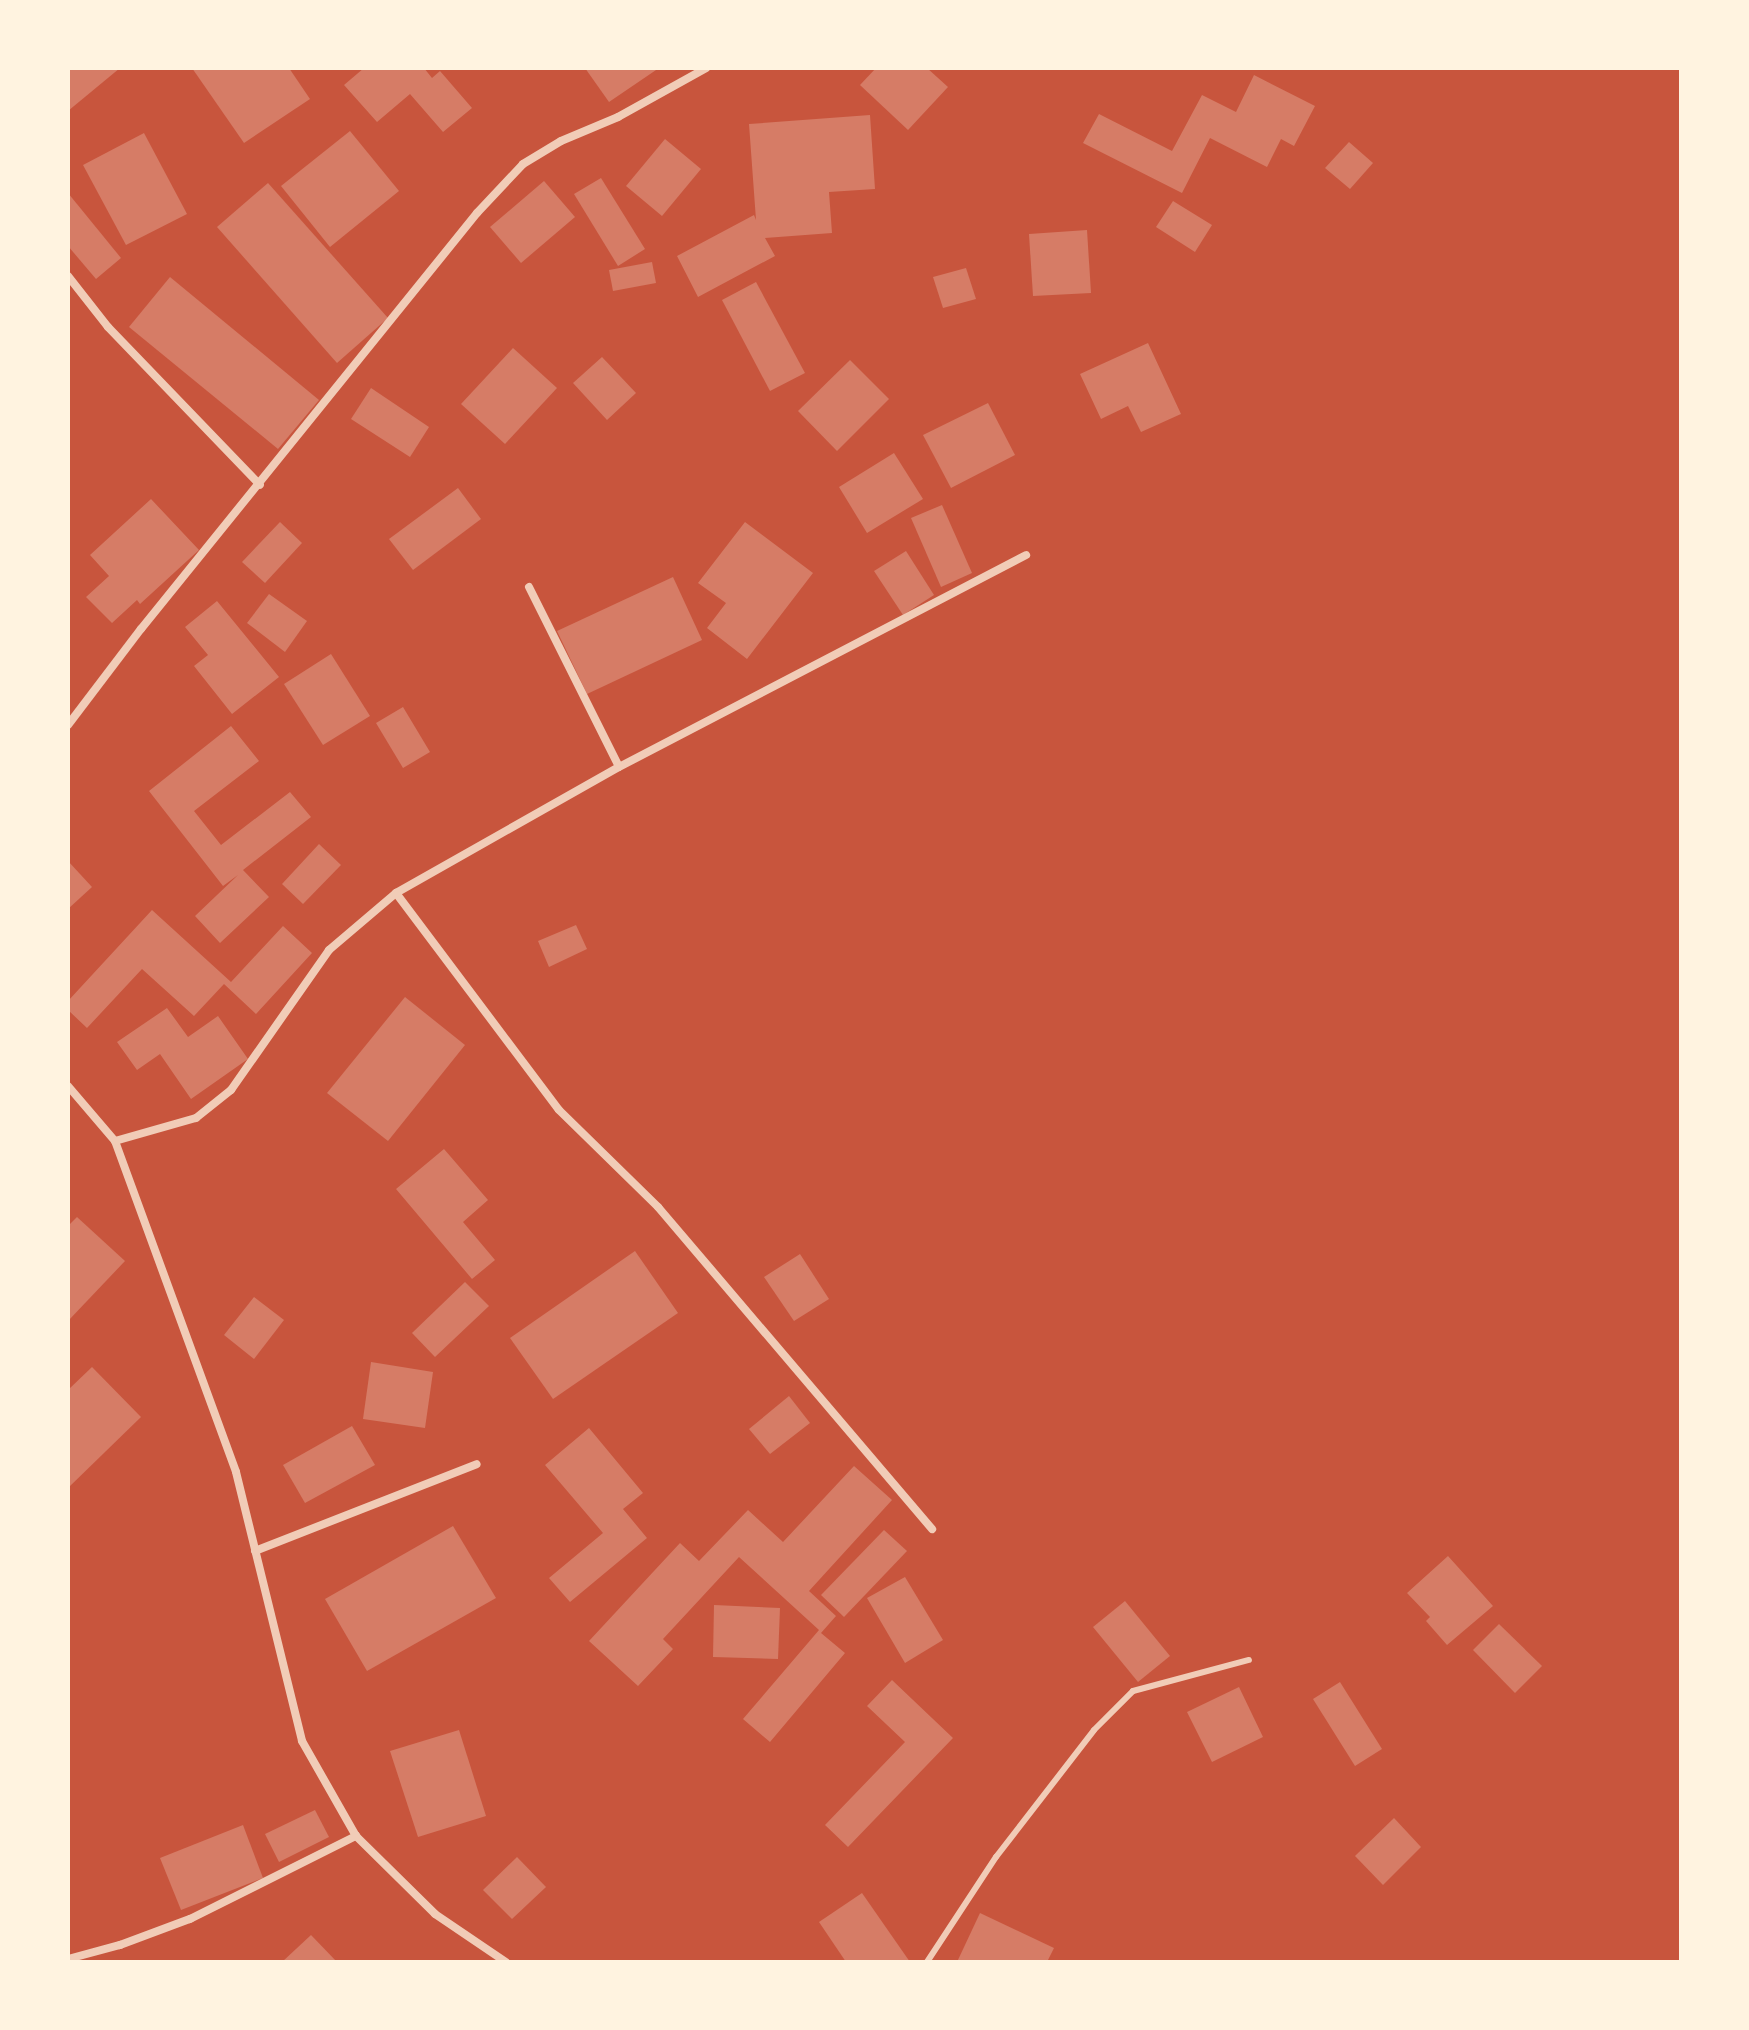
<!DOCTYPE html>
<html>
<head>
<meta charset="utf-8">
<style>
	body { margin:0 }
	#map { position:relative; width:1749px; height:2030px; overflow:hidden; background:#c8553d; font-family:Overpass,sans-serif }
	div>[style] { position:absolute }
	.building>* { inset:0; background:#d67c66 }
	.service>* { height:6px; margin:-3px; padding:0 3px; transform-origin:3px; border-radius:3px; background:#f1ccb7 }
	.minor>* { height:8px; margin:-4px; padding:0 4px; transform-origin:4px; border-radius:4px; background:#f1ccb7 }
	span { translate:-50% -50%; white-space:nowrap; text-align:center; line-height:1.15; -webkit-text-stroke:8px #fff3e0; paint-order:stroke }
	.frame { position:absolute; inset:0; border:70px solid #fff3e0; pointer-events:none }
</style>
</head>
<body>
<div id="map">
	<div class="building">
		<i style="clip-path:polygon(68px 68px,120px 68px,68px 111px)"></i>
		<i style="clip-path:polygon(192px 68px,289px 68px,310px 99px,244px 143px)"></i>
		<i style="clip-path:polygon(364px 68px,424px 68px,432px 78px,440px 71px,472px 108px,443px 132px,410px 94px,377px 122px,344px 85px)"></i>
		<i style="clip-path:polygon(585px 68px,659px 68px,609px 102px)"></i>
		<i style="clip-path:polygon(876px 68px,927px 68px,948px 87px,908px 130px,860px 85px)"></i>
		<i style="clip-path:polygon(1254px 75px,1315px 106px,1294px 146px,1281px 139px,1267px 167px,1210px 138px,1182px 193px,1083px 143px,1099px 114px,1172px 151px,1202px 95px,1236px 112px)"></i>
		<i style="clip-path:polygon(870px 115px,875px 189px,829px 192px,832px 233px,765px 238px,775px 256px,698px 297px,677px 256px,754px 215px,756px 220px,749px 124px)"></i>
		<i style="clip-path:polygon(350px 131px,399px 191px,330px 247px,281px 186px)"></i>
		<i style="clip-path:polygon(144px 133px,187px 214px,126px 245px,83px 165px)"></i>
		<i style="clip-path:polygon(665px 139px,701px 169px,662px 216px,626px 186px)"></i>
		<i style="clip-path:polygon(1349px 142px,1373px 163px,1350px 189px,1325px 168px)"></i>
		<i style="clip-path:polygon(601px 178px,645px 249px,618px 266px,574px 194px)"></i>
		<i style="clip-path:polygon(544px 181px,575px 217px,521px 263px,490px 227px)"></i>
		<i style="clip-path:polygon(268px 183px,388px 318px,337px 363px,217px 227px)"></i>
		<i style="clip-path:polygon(68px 193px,121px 258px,96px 279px,68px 246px)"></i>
		<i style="clip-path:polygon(1173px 201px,1212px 225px,1195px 252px,1156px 227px)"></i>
		<i style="clip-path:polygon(1087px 230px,1091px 293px,1033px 296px,1029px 234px)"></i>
		<i style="clip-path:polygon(652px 262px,656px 283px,613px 291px,609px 270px)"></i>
		<i style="clip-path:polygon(966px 268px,976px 299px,943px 308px,933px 277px)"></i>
		<i style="clip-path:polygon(170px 277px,319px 400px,278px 449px,129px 327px)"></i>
		<i style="clip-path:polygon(756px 282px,805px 373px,770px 391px,722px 300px)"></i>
		<i style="clip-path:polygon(1148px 343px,1181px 414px,1141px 432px,1128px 406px,1101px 419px,1080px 374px)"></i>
		<i style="clip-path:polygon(513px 348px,557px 388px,505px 444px,461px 404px)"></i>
		<i style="clip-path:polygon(602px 357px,636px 393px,607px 420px,573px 383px)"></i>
		<i style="clip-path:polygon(850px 360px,889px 399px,837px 451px,798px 411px)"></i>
		<i style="clip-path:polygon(371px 388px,429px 427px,410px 457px,351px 419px)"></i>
		<i style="clip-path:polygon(988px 403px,1015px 455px,951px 488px,923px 435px)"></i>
		<i style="clip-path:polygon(894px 453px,923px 499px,867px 533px,839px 487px)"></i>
		<i style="clip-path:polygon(458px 488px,481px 519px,413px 570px,389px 539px)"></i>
		<i style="clip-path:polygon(151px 499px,199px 550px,140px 604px,137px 600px,112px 623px,86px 597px,109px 576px,90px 555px)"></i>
		<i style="clip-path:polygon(942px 505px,972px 573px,941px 587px,911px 518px)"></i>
		<i style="clip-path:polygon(280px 522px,302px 543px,265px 583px,242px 562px)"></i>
		<i style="clip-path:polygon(745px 522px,813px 573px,747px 659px,707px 628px,726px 603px,698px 583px)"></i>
		<i style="clip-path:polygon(906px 551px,934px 595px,903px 615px,874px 571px)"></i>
		<i style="clip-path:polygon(673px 577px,702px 640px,587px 694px,557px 631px)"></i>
		<i style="clip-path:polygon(269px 594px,307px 621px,285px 652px,247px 623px)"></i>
		<i style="clip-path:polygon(217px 601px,279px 677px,232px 714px,194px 666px,208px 655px,185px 627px)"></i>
		<i style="clip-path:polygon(331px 654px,370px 716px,323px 745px,284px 684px)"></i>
		<i style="clip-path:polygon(403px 707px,430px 752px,403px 768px,376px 723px)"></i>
		<i style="clip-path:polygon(231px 726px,259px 761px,194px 811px,221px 845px,290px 792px,311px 817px,243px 870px,269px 897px,220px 943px,195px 916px,238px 875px,223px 886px,149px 791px)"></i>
		<i style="clip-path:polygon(319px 844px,341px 865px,303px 904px,282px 884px)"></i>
		<i style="clip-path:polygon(68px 861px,92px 887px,68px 909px)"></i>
		<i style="clip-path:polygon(152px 910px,231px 982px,283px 926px,312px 953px,256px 1014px,224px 984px,194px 1016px,142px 969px,87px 1028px,68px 1010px,68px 1001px)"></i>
		<i style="clip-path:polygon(576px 925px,587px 949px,549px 967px,538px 941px)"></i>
		<i style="clip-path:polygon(405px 997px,465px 1045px,388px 1141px,327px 1093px)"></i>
		<i style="clip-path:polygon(167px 1008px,188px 1037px,218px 1016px,248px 1059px,191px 1099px,160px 1054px,137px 1070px,117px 1042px)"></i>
		<i style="clip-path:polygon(444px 1149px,488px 1200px,463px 1222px,495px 1260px,472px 1279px,396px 1189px)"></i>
		<i style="clip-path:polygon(77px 1217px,125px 1261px,68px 1321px,68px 1226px)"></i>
		<i style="clip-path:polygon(635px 1251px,678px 1313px,553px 1399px,510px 1338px)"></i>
		<i style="clip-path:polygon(800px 1254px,829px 1299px,794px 1321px,764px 1277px)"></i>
		<i style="clip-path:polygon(465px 1282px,489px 1306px,435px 1357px,412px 1333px)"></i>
		<i style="clip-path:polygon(254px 1297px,284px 1320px,254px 1359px,224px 1335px)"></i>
		<i style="clip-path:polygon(371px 1362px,433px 1372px,425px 1428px,363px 1419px)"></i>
		<i style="clip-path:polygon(92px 1367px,141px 1417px,68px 1488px,68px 1390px)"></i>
		<i style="clip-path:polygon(789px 1396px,810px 1423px,770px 1454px,749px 1429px)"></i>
		<i style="clip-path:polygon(352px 1426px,375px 1465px,305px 1503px,283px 1465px)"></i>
		<i style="clip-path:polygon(589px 1428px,643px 1493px,623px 1509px,647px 1538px,570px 1602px,549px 1578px,603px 1533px,545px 1465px)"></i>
		<i style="clip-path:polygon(854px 1466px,892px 1500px,809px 1591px,836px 1616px,821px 1633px,845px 1653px,770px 1742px,743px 1719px,819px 1630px,739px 1557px,663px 1639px,673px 1649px,638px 1686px,589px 1641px,680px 1543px,699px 1561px,748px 1510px,783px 1542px)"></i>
		<i style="clip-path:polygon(453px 1526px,496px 1598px,367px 1671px,325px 1599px)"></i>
		<i style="clip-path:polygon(884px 1530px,907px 1551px,844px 1617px,821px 1595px)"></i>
		<i style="clip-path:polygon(1448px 1556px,1493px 1606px,1447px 1645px,1426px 1621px,1430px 1617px,1407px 1593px)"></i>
		<i style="clip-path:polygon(905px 1577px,943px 1640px,905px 1663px,867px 1598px)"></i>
		<i style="clip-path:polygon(1125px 1601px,1170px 1656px,1138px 1682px,1093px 1627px)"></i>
		<i style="clip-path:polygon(714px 1605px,780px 1608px,778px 1659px,713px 1657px)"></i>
		<i style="clip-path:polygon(1499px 1624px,1542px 1666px,1515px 1693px,1473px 1650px)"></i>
		<i style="clip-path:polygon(892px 1680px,953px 1738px,848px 1847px,825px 1825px,905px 1742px,867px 1706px)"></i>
		<i style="clip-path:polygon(1340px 1682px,1382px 1749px,1355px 1766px,1313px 1699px)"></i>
		<i style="clip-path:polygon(1239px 1687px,1263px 1737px,1212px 1762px,1187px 1712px)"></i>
		<i style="clip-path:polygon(459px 1730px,486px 1816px,418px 1837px,390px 1751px)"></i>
		<i style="clip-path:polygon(315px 1810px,329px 1837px,279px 1862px,265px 1834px)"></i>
		<i style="clip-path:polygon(1394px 1818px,1421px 1847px,1383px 1885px,1355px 1856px)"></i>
		<i style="clip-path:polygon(243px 1825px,263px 1878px,181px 1910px,160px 1858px)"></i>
		<i style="clip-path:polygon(517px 1857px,546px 1887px,512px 1919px,483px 1890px)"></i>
		<i style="clip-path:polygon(862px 1893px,910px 1962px,846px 1962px,819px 1922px)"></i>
		<i style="clip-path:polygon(980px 1913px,1054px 1948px,1047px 1962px,957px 1962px)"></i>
		<i style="clip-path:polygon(311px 1935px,337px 1962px,282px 1962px)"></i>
	</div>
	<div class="service">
		<i style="left:927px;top:1962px;width:126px;rotate:-56.7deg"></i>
		<i style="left:996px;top:1857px;width:160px;rotate:-52.3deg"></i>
		<i style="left:1094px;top:1730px;width:55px;rotate:-45deg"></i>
		<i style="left:1133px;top:1691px;width:120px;rotate:-15deg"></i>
	</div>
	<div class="minor">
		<i style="left:68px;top:276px;width:65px;rotate:51.9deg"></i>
		<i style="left:108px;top:327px;width:219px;rotate:46.1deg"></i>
		<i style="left:529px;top:587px;width:201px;rotate:63.4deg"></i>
		<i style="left:68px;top:725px;width:121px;rotate:-52.8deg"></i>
		<i style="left:141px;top:629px;width:535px;rotate:-51.07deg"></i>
		<i style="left:477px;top:213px;width:67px;rotate:-46.8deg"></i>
		<i style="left:523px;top:164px;width:44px;rotate:-31.2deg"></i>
		<i style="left:561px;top:141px;width:62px;rotate:-22.8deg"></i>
		<i style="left:618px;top:117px;width:101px;rotate:-29.1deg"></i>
		<i style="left:396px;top:893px;width:271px;rotate:53.1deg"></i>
		<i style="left:559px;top:1110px;width:139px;rotate:44.4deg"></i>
		<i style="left:658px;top:1207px;width:423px;rotate:49.6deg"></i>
		<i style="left:68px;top:1086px;width:72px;rotate:49.5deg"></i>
		<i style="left:115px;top:1141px;width:352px;rotate:69.9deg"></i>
		<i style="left:236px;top:1472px;width:277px;rotate:76.2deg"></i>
		<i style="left:302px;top:1741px;width:109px;rotate:60.4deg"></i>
		<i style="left:356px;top:1836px;width:111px;rotate:44.6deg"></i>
		<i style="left:435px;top:1914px;width:86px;rotate:34.1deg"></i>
		<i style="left:115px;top:1141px;width:84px;rotate:-15.9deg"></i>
		<i style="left:196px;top:1118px;width:45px;rotate:-38.7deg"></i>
		<i style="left:231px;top:1090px;width:171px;rotate:-55deg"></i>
		<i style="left:329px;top:950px;width:88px;rotate:-40.4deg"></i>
		<i style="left:396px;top:893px;width:256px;rotate:-29.5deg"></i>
		<i style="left:619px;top:767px;width:459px;rotate:-27.5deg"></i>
		<i style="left:255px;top:1551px;width:238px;rotate:-21.4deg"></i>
		<i style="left:68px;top:1959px;width:54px;rotate:-15.1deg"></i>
		<i style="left:120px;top:1945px;width:75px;rotate:-20.4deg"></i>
		<i style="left:190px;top:1919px;width:186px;rotate:-26.6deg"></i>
	</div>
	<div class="frame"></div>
</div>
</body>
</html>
